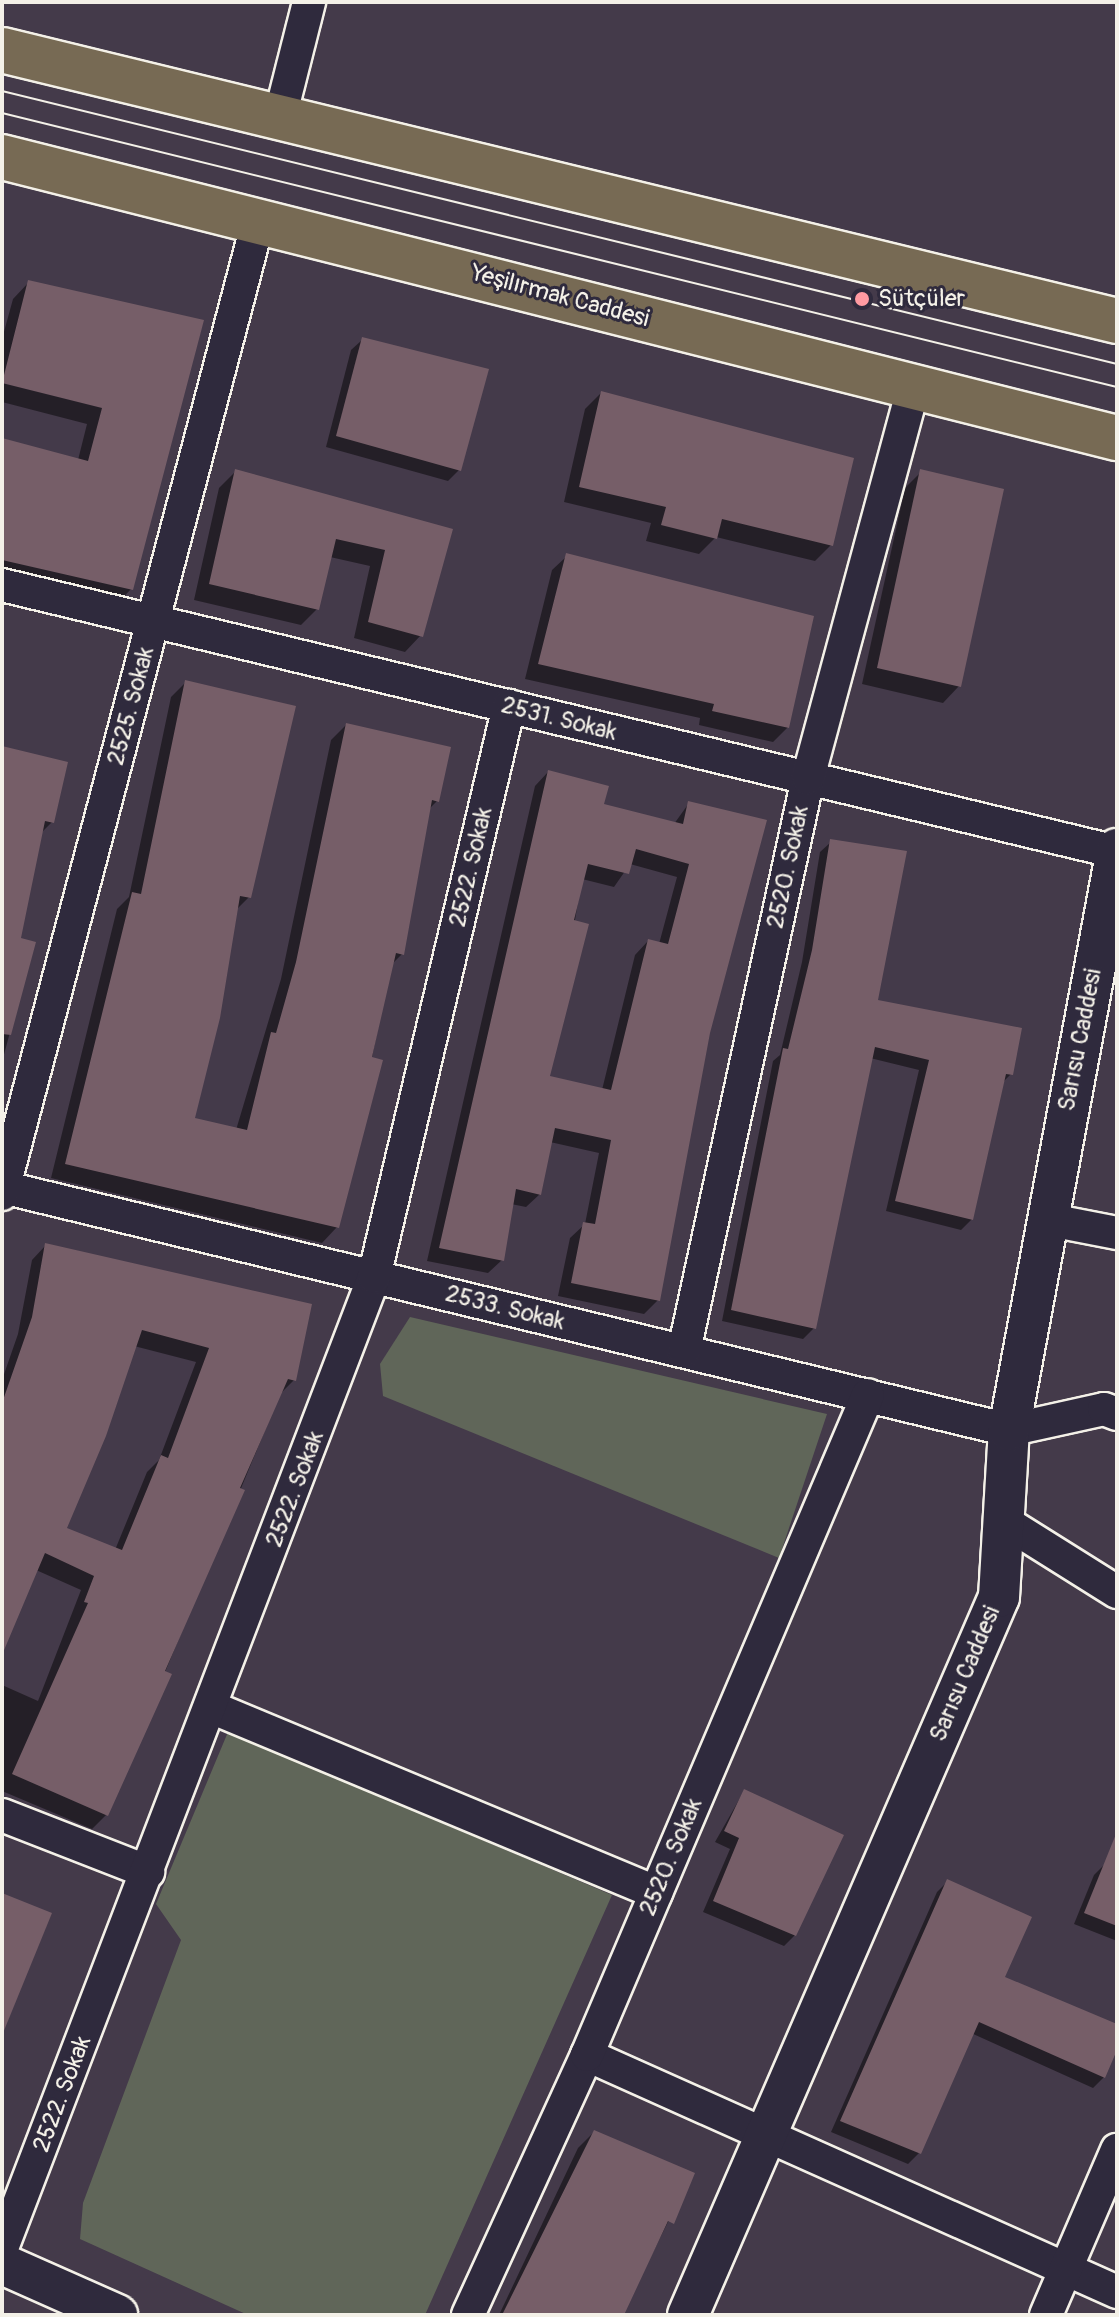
<!DOCTYPE html>
<html>
<head>
<meta charset="utf-8">
<style>
	body { margin:0 }
	#map { position:relative; width:1119px; height:2317px; overflow:hidden; background:#443a4a; font-family:Pangolin,sans-serif }
	div>[style] { position:absolute }
	.green>* { inset:0; background:#606659 }
	.shadow>* { inset:0; background:#0007 }
	.building>* { inset:0; background:#765e68 }
	.roads { filter:drop-shadow(2px 0 #f4f1e8) drop-shadow(-2px 0 #f4f1e8) drop-shadow(0 2px #f4f1e8) drop-shadow(0 -2px #f4f1e8) }
	.minor>* { height:32px; margin:-16px; padding:0 16px; transform-origin:16px; border-radius:16px; background:#2f2a3d }
	.tertiary>* { height:40px; margin:-20px; padding:0 20px; transform-origin:20px; border-radius:20px; background:#2f2a3d }
	.primary>* { height:44px; margin:-22px; padding:0 22px; transform-origin:22px; border-radius:22px; background:#776a54 }
	.tram>* { height:2px; margin:-1px; padding:0 1px; transform-origin:1px; border-radius:1px; background:#f4f1e8 }
	.dots>* { width:22px; height:22px; translate:-50% -50%; box-sizing:border-box; border:4px solid #2f2a3d; border-radius:50% }
	span { translate:-50% -50%; white-space:nowrap; text-align:center; line-height:1.15; -webkit-text-stroke:6px #2f2a3d; paint-order:stroke }
	.street-label { font-size:24px; color:#f4f1e8 }
	.poi-label { font-size:24px; color:#f4f1e8 }
	.left { translate:0 -50%; text-align:left }
	.frame { position:absolute; inset:0; border:4px solid #f4f1e8; pointer-events:none }
</style>
</head>
<body>
<div id="map">
	<div class="green">
		<i style="clip-path:polygon(410px 1317px,827px 1414px,779px 1558px,383px 1396px,380px 1364px)"></i>
		<i style="clip-path:polygon(228px 1732px,612px 1895px,425px 2315px,248px 2315px,80px 2239px,83px 2203px,181px 1940px,156px 1904px)"></i>
	</div>
	<div class="shadow">
		<i style="clip-path:polygon(29px 282px,202px 321px,131px 589px,115px 606px,2px 578px,2px 440px,78px 460px,87px 424px,2px 402px,2px 339px,13px 299px)"></i>
		<i style="clip-path:polygon(362px 340px,459px 470px,448px 481px,326px 447px,351px 350px)"></i>
		<i style="clip-path:polygon(601px 393px,831px 545px,815px 561px,716px 537px,699px 554px,646px 541px,651px 523px,564px 502px,585px 409px)"></i>
		<i style="clip-path:polygon(236px 471px,450px 531px,421px 635px,405px 652px,354px 638px,370px 566px,330px 557px,317px 609px,301px 625px,194px 600px,219px 488px)"></i>
		<i style="clip-path:polygon(921px 472px,959px 686px,943px 703px,862px 684px,905px 488px)"></i>
		<i style="clip-path:polygon(567px 556px,788px 727px,773px 742px,699px 725px,700px 718px,525px 679px,552px 570px)"></i>
		<i style="clip-path:polygon(186px 682px,249px 897px,235px 911px,193px 1119px,236px 1130px,281px 979px,331px 740px,346px 725px,437px 801px,428px 810px,402px 954px,391px 965px,337px 1227px,322px 1243px,51px 1178px,117px 909px,129px 897px,171px 697px)"></i>
		<i style="clip-path:polygon(2px 748px,52px 822px,41px 833px,19px 939px,34px 943px,2px 1062px)"></i>
		<i style="clip-path:polygon(evenodd,548px 772px,601px 806px,674px 824px,689px 803px,708px 1032px,658px 1300px,644px 1314px,558px 1296px,570px 1238px,585px 1224px,599px 1153px,550px 1142px,540px 1194px,526px 1207px,511px 1204px,502px 1260px,488px 1273px,427px 1261px,535px 786px,548px 772px,630px 864px,677px 877px,659px 944px,648px 941px,635px 955px,602px 1090px,548px 1078px,582px 879px,614px 887px,630px 864px)"></i>
		<i style="clip-path:polygon(831px 842px,876px 1002px,1011px 1074px,1002px 1083px,972px 1219px,961px 1230px,886px 1211px,919px 1070px,870px 1058px,814px 1328px,803px 1339px,722px 1321px,773px 1061px,780px 1055px,802px 962px,820px 852px)"></i>
		<i style="clip-path:polygon(evenodd,46px 1245px,294px 1380px,280px 1394px,106px 1815px,92px 1829px,2px 1791px,2px 1685px,38px 1701px,81px 1590px,36px 1570px,2px 1650px,2px 1380px,18px 1334px,32px 1260px,46px 1245px,134px 1346px,196px 1362px,159px 1460px,147px 1472px,115px 1550px,64px 1529px,134px 1346px)"></i>
		<i style="clip-path:polygon(744px 1791px,795px 1935px,784px 1946px,703px 1912px,730px 1849px,715px 1842px)"></i>
		<i style="clip-path:polygon(1105px 1864px,1117px 1869px,1117px 1941px,1074px 1924px,1094px 1875px)"></i>
		<i style="clip-path:polygon(948px 1881px,1002px 1978px,1117px 2026px,1117px 2045px,1104px 2077px,1093px 2088px,971px 2033px,919px 2153px,908px 2164px,831px 2132px,937px 1892px)"></i>
		<i style="clip-path:polygon(594px 2132px,692px 2174px,623px 2312px,627px 2315px,499px 2315px,578px 2148px)"></i>
	</div>
	<div class="building">
		<i style="clip-path:polygon(28px 280px,204px 320px,133px 590px,2px 560px,2px 438px,88px 461px,102px 408px,2px 383px)"></i>
		<i style="clip-path:polygon(362px 337px,489px 369px,461px 471px,336px 436px)"></i>
		<i style="clip-path:polygon(601px 391px,854px 458px,833px 546px,722px 519px,717px 539px,661px 525px,666px 507px,579px 487px)"></i>
		<i style="clip-path:polygon(235px 469px,453px 529px,423px 637px,368px 622px,385px 550px,336px 539px,319px 610px,209px 584px)"></i>
		<i style="clip-path:polygon(920px 469px,1004px 489px,961px 687px,877px 668px)"></i>
		<i style="clip-path:polygon(566px 553px,814px 616px,789px 728px,712px 711px,714px 704px,538px 664px)"></i>
		<i style="clip-path:polygon(185px 680px,296px 706px,251px 898px,240px 896px,220px 1018px,195px 1118px,247px 1130px,271px 1032px,276px 1033px,296px 962px,346px 723px,451px 747px,439px 802px,432px 800px,404px 955px,396px 953px,372px 1057px,383px 1060px,339px 1228px,65px 1164px,132px 892px,141px 894px)"></i>
		<i style="clip-path:polygon(2px 746px,68px 762px,54px 823px,45px 821px,21px 938px,36px 942px,11px 1035px,2px 1034px)"></i>
		<i style="clip-path:polygon(evenodd,548px 770px,609px 786px,604px 804px,683px 824px,688px 801px,767px 820px,710px 1033px,660px 1301px,571px 1283px,583px 1222px,595px 1224px,611px 1140px,555px 1128px,541px 1195px,516px 1189px,504px 1261px,439px 1248px,548px 770px,636px 849px,689px 864px,668px 944px,648px 939px,611px 1090px,550px 1076px,589px 924px,574px 920px,588px 864px,629px 874px,636px 849px)"></i>
		<i style="clip-path:polygon(830px 839px,907px 851px,878px 1000px,1022px 1028px,1013px 1075px,1006px 1074px,973px 1220px,895px 1201px,929px 1060px,875px 1047px,816px 1329px,731px 1310px,783px 1048px,788px 1049px,812px 950px)"></i>
		<i style="clip-path:polygon(evenodd,45px 1243px,312px 1304px,296px 1381px,288px 1379px,240px 1488px,245px 1490px,165px 1671px,172px 1674px,108px 1816px,12px 1774px,88px 1603px,84px 1602px,94px 1576px,45px 1553px,2px 1655px,2px 1403px,32px 1317px,45px 1243px,142px 1330px,209px 1348px,168px 1458px,161px 1455px,122px 1550px,67px 1528px,106px 1436px,142px 1330px)"></i>
		<i style="clip-path:polygon(744px 1789px,844px 1835px,796px 1936px,713px 1901px,739px 1838px,724px 1831px)"></i>
		<i style="clip-path:polygon(1116px 1834px,1117px 1834px,1117px 1926px,1084px 1913px)"></i>
		<i style="clip-path:polygon(947px 1879px,1032px 1917px,1005px 1977px,1117px 2024px,1117px 2050px,1105px 2078px,979px 2022px,921px 2154px,840px 2121px)"></i>
		<i style="clip-path:polygon(2px 1893px,52px 1913px,3px 2033px,2px 2033px)"></i>
		<i style="clip-path:polygon(594px 2130px,695px 2173px,674px 2224px,668px 2221px,624px 2315px,502px 2315px)"></i>
	</div>
	<div class="roads">
		<div class="minor">
			<i style="left:280px;top:117px;width:119px;rotate:-75.8deg"></i>
			<i style="left:2px;top:585px;width:1147px;rotate:13.47deg"></i>
			<i style="left:2px;top:1187px;width:1036px;rotate:13.57deg"></i>
			<i style="left:1009px;top:1430px;width:97px;rotate:-12.5deg"></i>
			<i style="left:1104px;top:1409px;width:14px;rotate:21deg"></i>
			<i style="left:2px;top:1194px;width:1009px;rotate:-75.25deg"></i>
			<i style="left:1045px;top:1219px;width:73px;rotate:11deg"></i>
			<i style="left:684px;top:1351px;width:586px;rotate:-77.79deg"></i>
			<i style="left:808px;top:778px;width:404px;rotate:-74.9deg"></i>
			<i style="left:1002px;top:1520px;width:136px;rotate:32.1deg"></i>
			<i style="left:213px;top:1708px;width:480px;rotate:22.6deg"></i>
			<i style="left:2px;top:1815px;width:157px;rotate:21.3deg"></i>
			<i style="left:587px;top:2055px;width:581px;rotate:24.09deg"></i>
			<i style="left:2px;top:2248px;width:1040px;rotate:-69.04deg"></i>
			<i style="left:374px;top:1277px;width:587px;rotate:-76.7deg"></i>
			<i style="left:468px;top:2315px;width:286px;rotate:-65.4deg"></i>
			<i style="left:587px;top:2055px;width:717px;rotate:-66.94deg"></i>
			<i style="left:1046px;top:2315px;width:180px;rotate:-66.7deg"></i>
		</div>
		<div class="tertiary">
			<i style="left:2px;top:2264px;width:126px;rotate:23.9deg"></i>
			<i style="left:688px;top:2315px;width:782px;rotate:-66.58deg"></i>
			<i style="left:999px;top:1597px;width:167px;rotate:-86.6deg"></i>
			<i style="left:1009px;top:1430px;width:591px;rotate:-79.47deg"></i>
		</div>
		<div class="primary">
			<i style="left:2px;top:50px;width:1147px;rotate:13.66deg"></i>
			<i style="left:2px;top:157px;width:1150px;rotate:14.15deg"></i>
		</div>
	</div>
	<div class="tram">
		<i style="left:2px;top:91px;width:1148px;rotate:13.76deg"></i>
		<i style="left:2px;top:113px;width:1148px;rotate:13.81deg"></i>
	</div>
	<div class="dots">
		<i style="left:862px;top:299px;background:#ff9aa2"></i>
	</div>
	<div class="street-label">
		<span style="left:560px;top:296px;rotate:15deg">Yeşilırmak Caddesi</span>
		<span style="left:131px;top:706px;rotate:-75deg">2525. Sokak</span>
		<span style="left:559px;top:719px;rotate:14deg">2531. Sokak</span>
		<span style="left:471px;top:867px;rotate:-77deg">2522. Sokak</span>
		<span style="left:788px;top:867px;rotate:-78deg">2520. Sokak</span>
		<span style="left:1080px;top:1040px;rotate:-79deg">Sarısu Caddesi</span>
		<span style="left:505px;top:1308px;rotate:14deg">2533. Sokak</span>
		<span style="left:295px;top:1489px;rotate:-69deg">2522. Sokak</span>
		<span style="left:965px;top:1674px;rotate:-67deg">Sarısu Caddesi</span>
		<span style="left:671px;top:1857px;rotate:-67deg">2520. Sokak</span>
		<span style="left:62px;top:2094px;rotate:-69deg">2522. Sokak</span>
	</div>
	<div class="poi-label">
		<span class="left" style="left:878px;top:299px">Sütçüler</span>
	</div>
	<div class="frame"></div>
</div>
</body>
</html>
